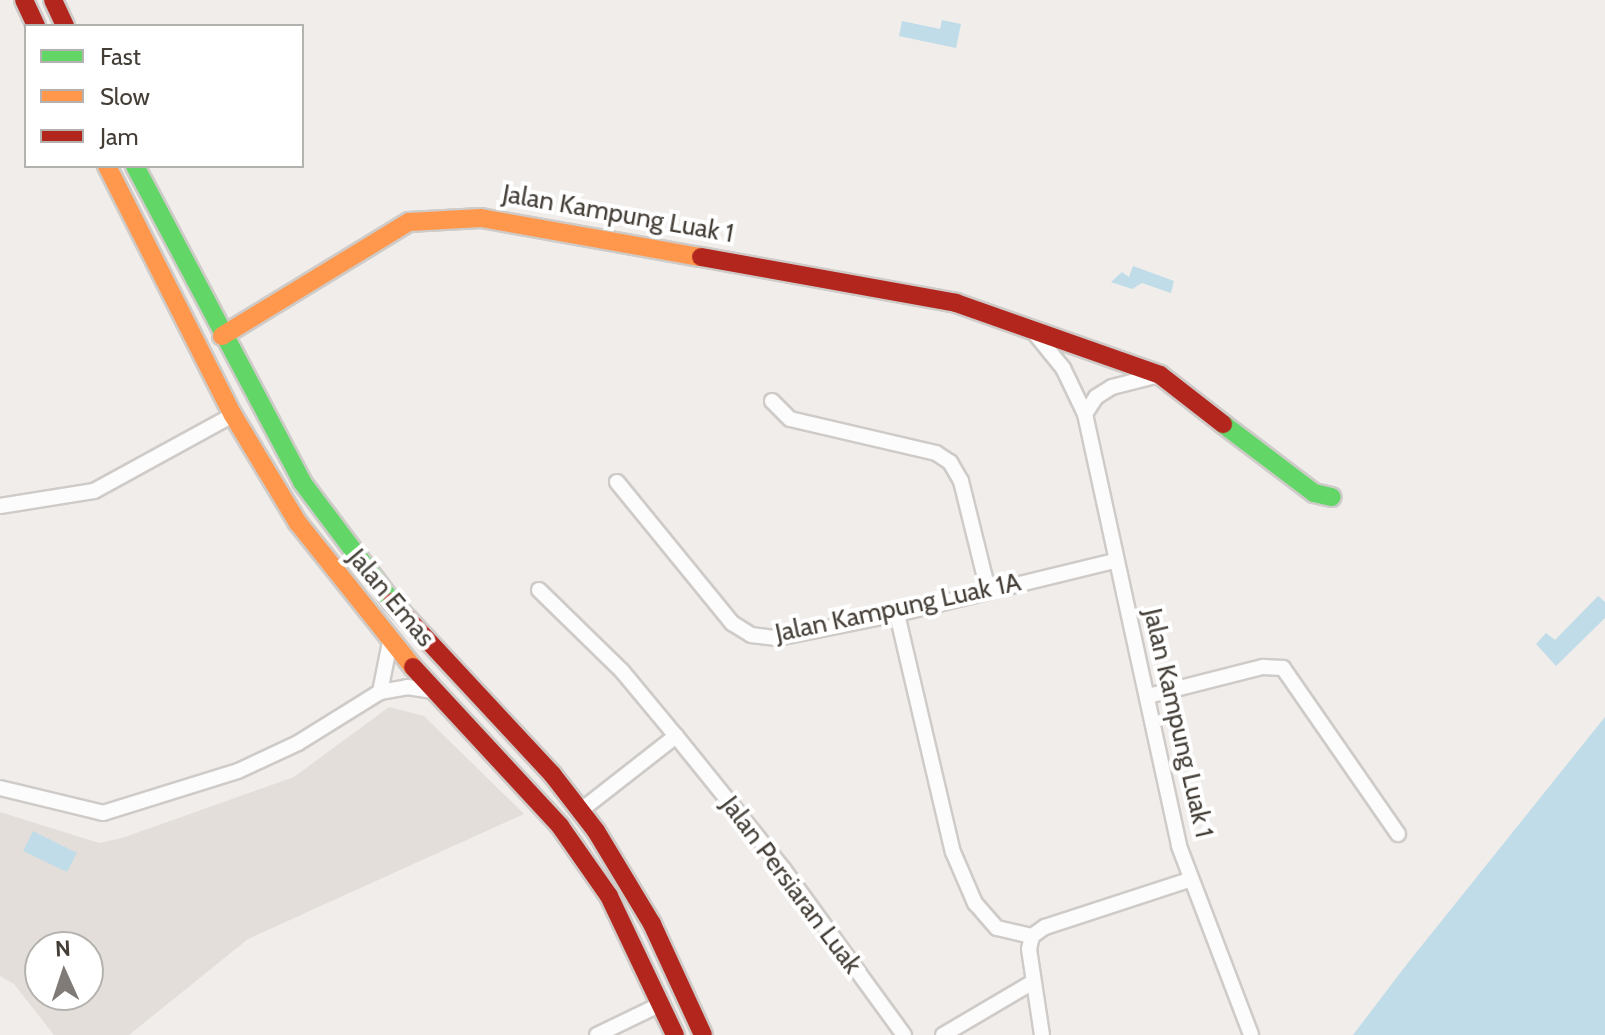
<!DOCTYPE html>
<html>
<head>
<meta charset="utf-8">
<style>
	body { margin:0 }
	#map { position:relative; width:1605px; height:1035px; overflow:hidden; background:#f0edea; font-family:Cabin,sans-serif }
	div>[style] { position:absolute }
	.residential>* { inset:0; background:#e3ded9 }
	.water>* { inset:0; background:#c0dce8 }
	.roads { filter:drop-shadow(2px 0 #cecbc8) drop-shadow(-2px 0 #cecbc8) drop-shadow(0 2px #cecbc8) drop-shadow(0 -2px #cecbc8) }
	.street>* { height:14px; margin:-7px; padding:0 7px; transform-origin:7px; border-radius:7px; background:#fdfcfc }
	.fast>* { height:18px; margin:-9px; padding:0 9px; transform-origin:9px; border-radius:9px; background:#63d668 }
	.slow>* { height:18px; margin:-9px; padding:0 9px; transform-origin:9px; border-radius:9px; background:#ff974d }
	.jam>* { height:18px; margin:-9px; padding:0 9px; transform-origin:9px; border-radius:9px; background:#b3261e }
	span { translate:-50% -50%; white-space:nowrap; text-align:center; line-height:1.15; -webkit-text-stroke:8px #fff; paint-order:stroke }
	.street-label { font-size:26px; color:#443e37 }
	.legend { position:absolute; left:24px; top:24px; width:280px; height:144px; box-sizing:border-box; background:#fff; border:2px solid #b4b2af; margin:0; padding:10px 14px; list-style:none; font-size:24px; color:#443e37 }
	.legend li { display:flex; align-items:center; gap:16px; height:40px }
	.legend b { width:40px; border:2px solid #b4b2af }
	.north { position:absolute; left:24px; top:931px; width:80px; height:80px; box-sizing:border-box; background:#fff; border:2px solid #b4b2af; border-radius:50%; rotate:357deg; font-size:22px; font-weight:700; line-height:32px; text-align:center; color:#443e37 }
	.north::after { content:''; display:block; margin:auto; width:28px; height:36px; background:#807b76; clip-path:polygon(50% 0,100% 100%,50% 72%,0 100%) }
</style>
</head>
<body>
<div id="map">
	<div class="residential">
		<i style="clip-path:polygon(evenodd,389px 707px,424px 716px,524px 814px,248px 939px,129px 1035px,54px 1035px,14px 984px,0 976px,0 812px,99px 843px,122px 838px,294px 777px,389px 707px,40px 947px,88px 947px,88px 995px,40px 995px,40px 947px)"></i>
	</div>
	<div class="water">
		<i style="clip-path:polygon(942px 20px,961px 24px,956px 48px,899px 36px,902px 21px,940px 29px)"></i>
		<i style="clip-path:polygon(1133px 266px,1174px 281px,1171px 293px,1142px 283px,1132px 289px,1111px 282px,1122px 272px,1129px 277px)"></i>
		<i style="clip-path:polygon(1598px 596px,1605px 602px,1605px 618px,1556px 666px,1536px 644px,1546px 633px,1555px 640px)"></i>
		<i style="clip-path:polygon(1605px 717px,1605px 1035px,1353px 1035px,1407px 964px)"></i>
		<i style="clip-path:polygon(33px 831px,77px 853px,67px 872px,23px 851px)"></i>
	</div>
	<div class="roads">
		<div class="street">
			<i style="left:1033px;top:331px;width:48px;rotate:51deg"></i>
			<i style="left:1063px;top:368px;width:51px;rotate:64.4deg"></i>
			<i style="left:1085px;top:414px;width:442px;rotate:77.7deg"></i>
			<i style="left:1179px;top:846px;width:202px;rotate:69.1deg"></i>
			<i style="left:772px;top:401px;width:25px;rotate:45deg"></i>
			<i style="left:790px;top:419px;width:150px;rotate:13.1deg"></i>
			<i style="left:936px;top:453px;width:17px;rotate:33deg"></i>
			<i style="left:950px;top:462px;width:22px;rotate:60deg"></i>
			<i style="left:961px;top:481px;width:112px;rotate:76.1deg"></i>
			<i style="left:1085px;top:414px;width:20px;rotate:-57deg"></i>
			<i style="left:1096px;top:397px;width:19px;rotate:-32deg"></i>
			<i style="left:1112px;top:387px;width:49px;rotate:-14.3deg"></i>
			<i style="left:617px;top:482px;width:182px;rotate:50.8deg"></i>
			<i style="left:732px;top:623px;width:22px;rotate:32deg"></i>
			<i style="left:751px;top:635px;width:26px;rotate:7deg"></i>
			<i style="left:777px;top:638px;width:122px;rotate:-11.3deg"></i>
			<i style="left:897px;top:614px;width:223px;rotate:-13.7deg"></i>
			<i style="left:0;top:506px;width:95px;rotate:-9.1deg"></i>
			<i style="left:94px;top:491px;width:158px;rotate:-28.7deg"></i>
			<i style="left:539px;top:590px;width:116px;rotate:44.3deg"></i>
			<i style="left:622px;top:671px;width:85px;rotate:50.3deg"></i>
			<i style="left:676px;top:736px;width:172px;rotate:51.1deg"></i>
			<i style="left:784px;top:870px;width:204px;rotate:54deg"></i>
			<i style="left:897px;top:614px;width:244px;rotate:76.8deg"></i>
			<i style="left:953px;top:852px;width:56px;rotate:66.7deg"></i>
			<i style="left:975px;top:903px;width:33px;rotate:49deg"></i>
			<i style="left:997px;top:928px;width:36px;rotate:13deg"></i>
			<i style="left:380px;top:692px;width:51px;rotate:-78.7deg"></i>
			<i style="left:1148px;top:696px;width:119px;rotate:-14.2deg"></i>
			<i style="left:1263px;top:667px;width:20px;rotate:3deg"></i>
			<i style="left:1283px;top:668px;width:202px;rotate:55.3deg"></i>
			<i style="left:0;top:788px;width:106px;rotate:13.6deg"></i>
			<i style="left:103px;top:813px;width:141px;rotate:-17.3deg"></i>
			<i style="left:238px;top:771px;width:66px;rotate:-25deg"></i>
			<i style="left:298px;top:743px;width:97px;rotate:-31.9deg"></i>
			<i style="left:380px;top:692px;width:27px;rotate:-10deg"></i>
			<i style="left:407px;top:687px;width:25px;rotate:9deg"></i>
			<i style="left:580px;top:811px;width:122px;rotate:-38deg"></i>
			<i style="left:1032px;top:936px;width:16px;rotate:-35deg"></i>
			<i style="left:1045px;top:927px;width:151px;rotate:-18.1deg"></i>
			<i style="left:1032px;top:936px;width:13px;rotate:103deg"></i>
			<i style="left:1029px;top:949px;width:87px;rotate:81.4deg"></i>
			<i style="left:597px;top:1035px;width:71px;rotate:-25.8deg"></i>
			<i style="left:943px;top:1035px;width:104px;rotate:-30.5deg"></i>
		</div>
		<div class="fast">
			<i style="left:135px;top:166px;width:357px;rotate:62.1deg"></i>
			<i style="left:302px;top:482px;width:150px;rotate:53.1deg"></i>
			<i style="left:1223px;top:424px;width:114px;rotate:37.2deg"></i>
			<i style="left:1314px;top:493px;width:18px;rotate:13deg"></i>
		</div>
		<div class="slow">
			<i style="left:107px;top:166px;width:279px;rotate:63.2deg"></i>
			<i style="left:233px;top:415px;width:126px;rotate:59deg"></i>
			<i style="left:298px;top:523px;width:184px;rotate:51.4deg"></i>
			<i style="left:222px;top:336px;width:219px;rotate:-31.4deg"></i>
			<i style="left:409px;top:222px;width:72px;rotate:-3.2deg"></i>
			<i style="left:481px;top:218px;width:223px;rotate:10.1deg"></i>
		</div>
		<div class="jam">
			<i style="left:24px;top:0;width:29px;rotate:65deg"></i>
			<i style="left:53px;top:0;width:29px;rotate:65deg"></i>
			<i style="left:701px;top:257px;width:259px;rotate:10.2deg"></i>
			<i style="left:956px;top:303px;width:216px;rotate:19.4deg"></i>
			<i style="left:1160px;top:375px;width:80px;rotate:37.9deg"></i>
			<i style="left:392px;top:602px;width:235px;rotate:47.1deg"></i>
			<i style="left:552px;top:774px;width:72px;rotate:52.3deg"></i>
			<i style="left:596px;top:831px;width:109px;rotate:58.9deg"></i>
			<i style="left:652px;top:924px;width:122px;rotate:65.3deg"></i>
			<i style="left:413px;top:667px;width:217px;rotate:47.2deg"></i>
			<i style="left:560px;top:826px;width:85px;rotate:55deg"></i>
			<i style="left:609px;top:896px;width:154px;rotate:64.6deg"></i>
		</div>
	</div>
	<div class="street-label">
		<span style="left:618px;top:214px;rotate:10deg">Jalan Kampung Luak 1</span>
		<span style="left:391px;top:598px;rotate:50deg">Jalan Emas</span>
		<span style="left:898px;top:608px;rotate:-12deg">Jalan Kampung Luak 1A</span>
		<span style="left:1178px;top:723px;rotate:77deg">Jalan Kampung Luak 1</span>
		<span style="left:791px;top:885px;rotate:53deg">Jalan Persiaran Luak</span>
	</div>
	<ul class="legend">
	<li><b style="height:10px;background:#63d668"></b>Fast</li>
	<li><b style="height:10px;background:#ff974d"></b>Slow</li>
	<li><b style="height:10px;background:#b3261e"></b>Jam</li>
	</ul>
	<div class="north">N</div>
</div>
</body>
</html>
